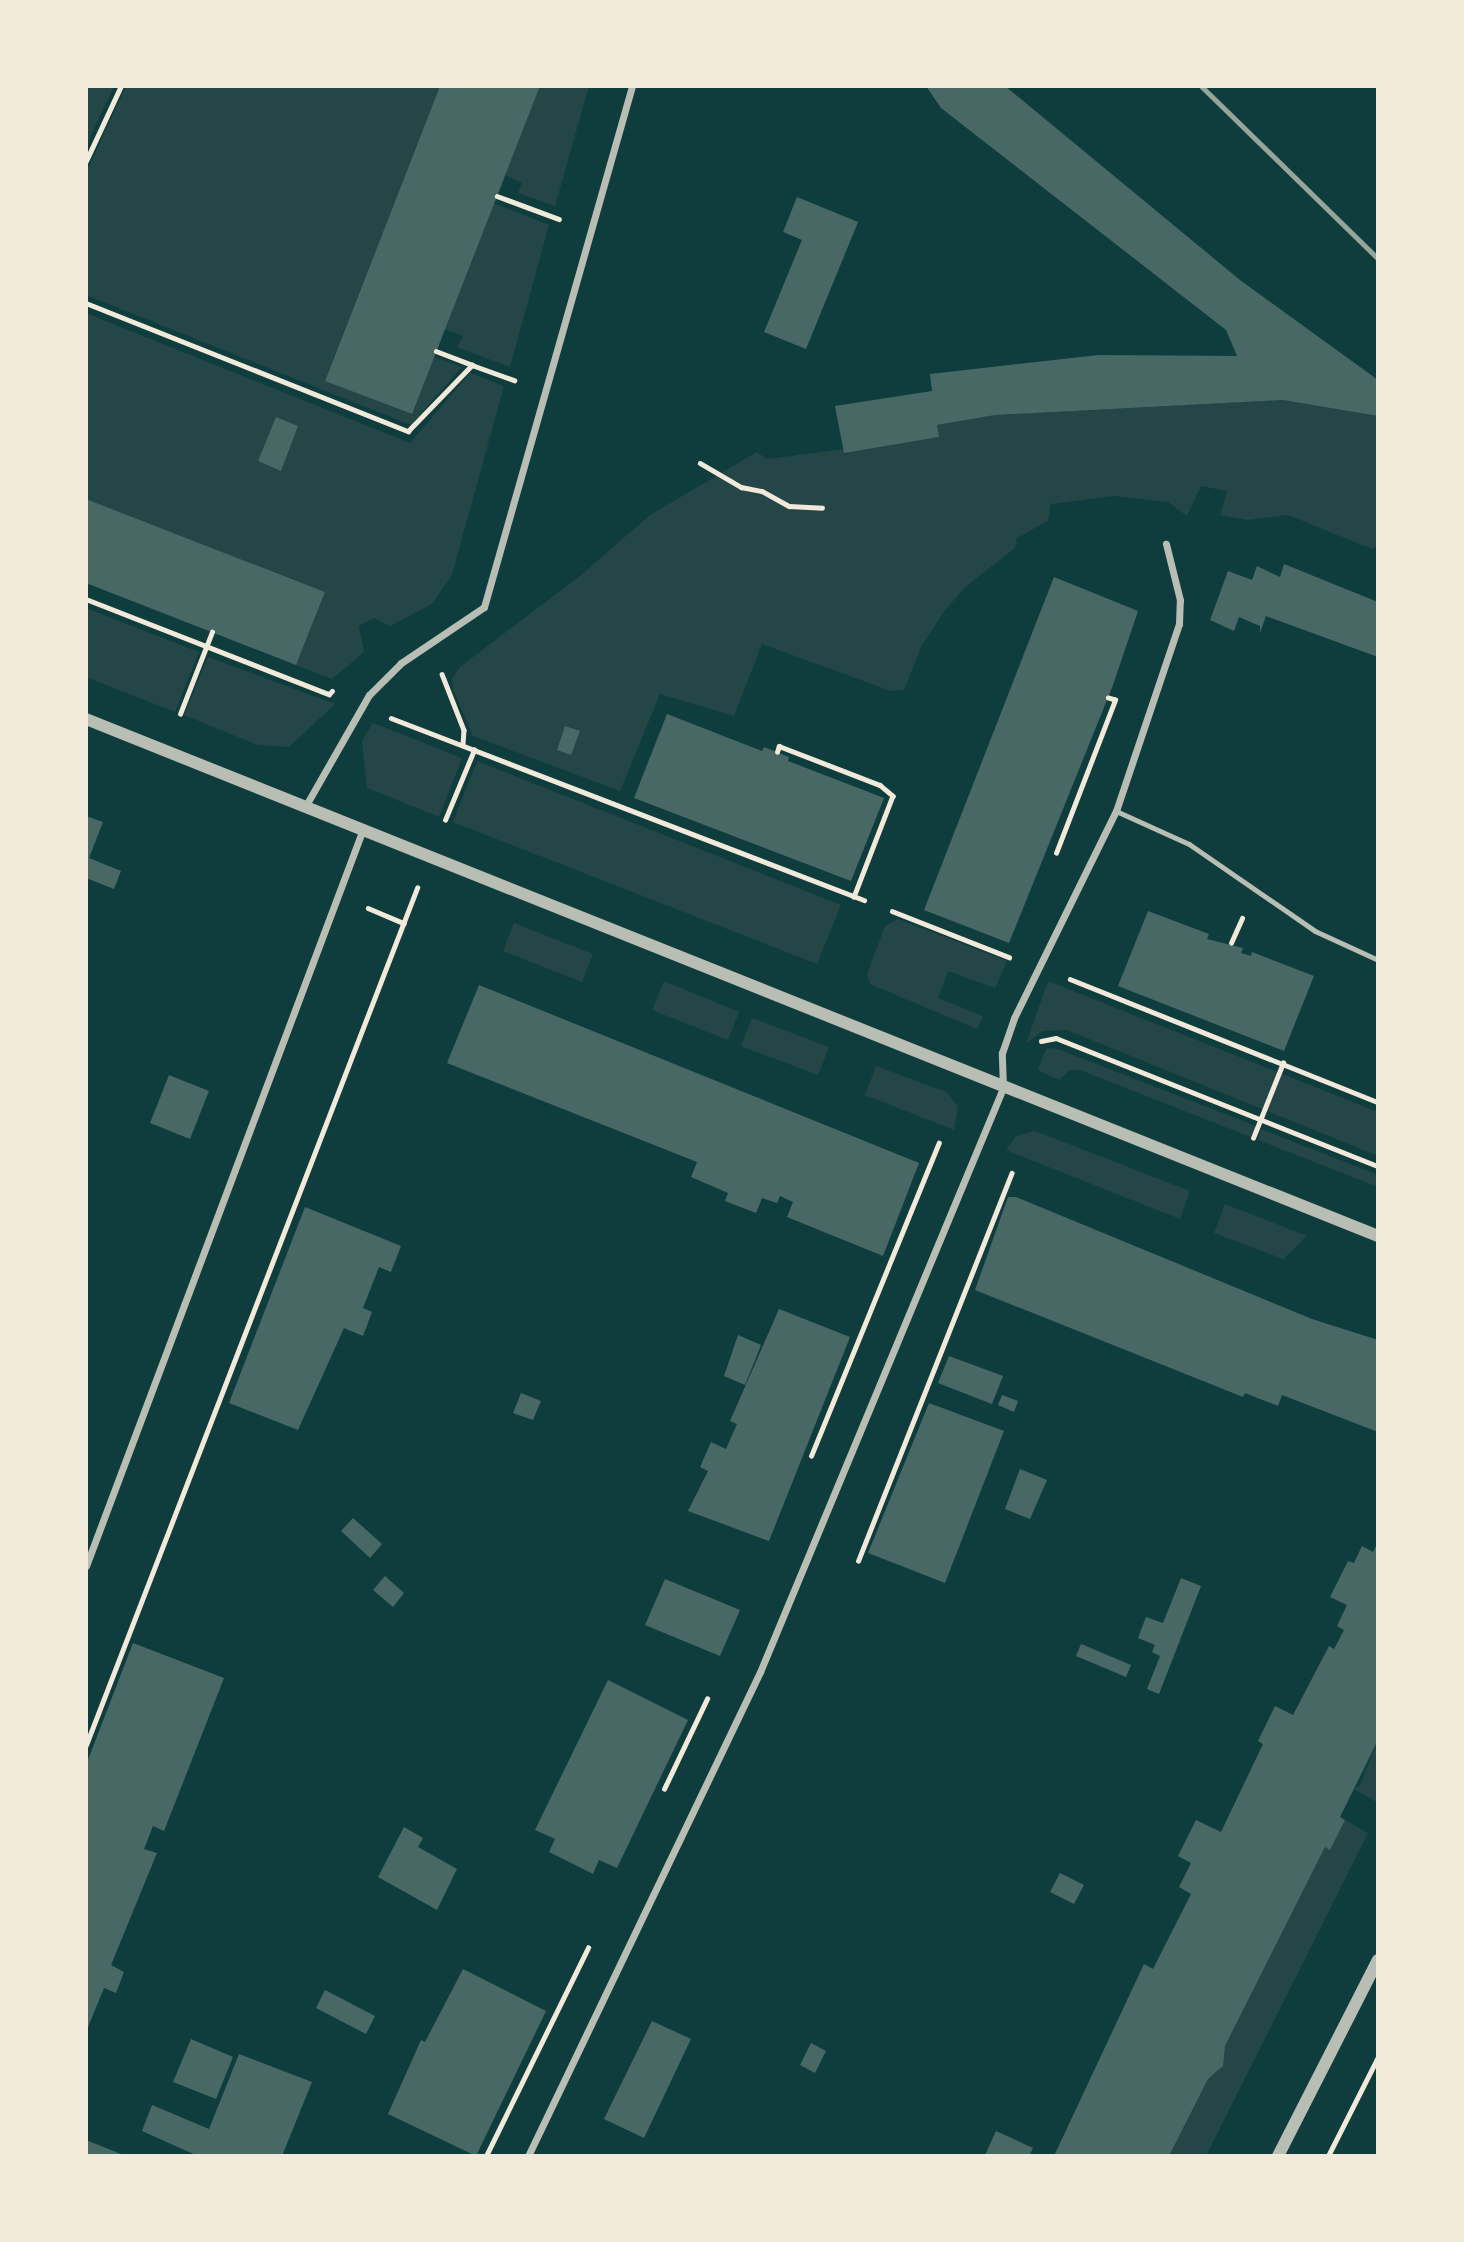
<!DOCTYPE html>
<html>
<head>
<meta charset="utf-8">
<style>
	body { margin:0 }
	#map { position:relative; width:1464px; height:2242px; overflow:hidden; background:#0f3d3e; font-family:"Varela Round",sans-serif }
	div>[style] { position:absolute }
	.green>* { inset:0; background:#244646 }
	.building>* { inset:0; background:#486865 }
	.path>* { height:4.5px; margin:-2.25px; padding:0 2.25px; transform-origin:2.25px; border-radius:2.25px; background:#f1e9da }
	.service>* { height:5px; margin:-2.5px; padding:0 2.5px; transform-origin:2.5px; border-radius:2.5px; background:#b8beb3 }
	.minor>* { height:7px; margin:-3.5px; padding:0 3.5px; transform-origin:3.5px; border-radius:3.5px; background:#b8beb3 }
	.tertiary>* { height:12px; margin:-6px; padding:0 6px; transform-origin:6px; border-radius:6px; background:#b8beb3 }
	.rail>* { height:5px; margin:-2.5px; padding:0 2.5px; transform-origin:2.5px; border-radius:2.5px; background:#97a49c }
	span { translate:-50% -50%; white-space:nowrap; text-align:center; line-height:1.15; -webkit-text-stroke:7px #f1e9da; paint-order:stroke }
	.frame { position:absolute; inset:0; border:88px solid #f1e9da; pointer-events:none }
</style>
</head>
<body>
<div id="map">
	<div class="green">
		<i style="clip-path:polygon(86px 86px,114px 86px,86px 146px)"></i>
		<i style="clip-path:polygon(126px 86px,440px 86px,325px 380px,411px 414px,434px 357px,462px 367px,411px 425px,86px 295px,86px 173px)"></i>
		<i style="clip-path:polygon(540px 86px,589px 86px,555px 206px,518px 193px,522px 183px,505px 175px)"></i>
		<i style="clip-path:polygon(494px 203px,549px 225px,510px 367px,457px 347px,463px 336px,445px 329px)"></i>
		<i style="clip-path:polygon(86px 313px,410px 443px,470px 373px,504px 386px,452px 575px,432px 604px,390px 626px,374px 618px,359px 626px,364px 652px,332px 679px,296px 665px,325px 592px,86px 499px)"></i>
		<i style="clip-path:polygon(1283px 400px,1378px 416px,1378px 546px,1372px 549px,1288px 515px,1247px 520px,1220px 515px,1227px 491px,1201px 486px,1187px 516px,1168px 502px,1114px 496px,1051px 504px,1048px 521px,1017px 538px,1015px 548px,964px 588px,943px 613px,922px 645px,904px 690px,891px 691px,762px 644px,734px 716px,660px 694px,620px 791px,473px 736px,453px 689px,452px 679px,460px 667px,580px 576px,650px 515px,757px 452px,767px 459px,938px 437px,937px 425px,995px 415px)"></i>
		<i style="clip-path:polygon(86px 608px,199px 652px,175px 712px,86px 677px)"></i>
		<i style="clip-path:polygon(208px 657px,335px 704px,289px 747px,258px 745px,184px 715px)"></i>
		<i style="clip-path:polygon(373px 723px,462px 758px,439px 817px,367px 788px,362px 741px)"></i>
		<i style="clip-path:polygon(477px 761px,841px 905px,817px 964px,453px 822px)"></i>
		<i style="clip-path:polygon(898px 919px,1007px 961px,995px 988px,948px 971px,938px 998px,983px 1016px,977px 1029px,870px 984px,867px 974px,885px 926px)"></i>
		<i style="clip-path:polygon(514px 923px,593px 954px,582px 982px,503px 951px)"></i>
		<i style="clip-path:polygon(664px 981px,739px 1012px,728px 1040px,652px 1010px)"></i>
		<i style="clip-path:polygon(1048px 981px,1378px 1112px,1378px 1156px,1067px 1030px,1042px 1031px,1026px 1044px)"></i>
		<i style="clip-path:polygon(752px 1018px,829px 1047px,818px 1075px,741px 1046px)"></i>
		<i style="clip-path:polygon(1055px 1048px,1256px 1126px,1251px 1137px,1080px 1070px,1070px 1070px,1059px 1080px,1038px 1070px,1046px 1049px)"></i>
		<i style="clip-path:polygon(876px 1066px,946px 1092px,958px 1106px,954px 1130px,865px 1095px)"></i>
		<i style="clip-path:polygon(1261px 1129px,1378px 1175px,1378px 1187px,1258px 1140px)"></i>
		<i style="clip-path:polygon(1035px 1131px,1190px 1191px,1180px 1219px,1006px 1150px,1016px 1136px)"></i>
		<i style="clip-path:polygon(1225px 1204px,1307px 1236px,1283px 1259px,1214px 1233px)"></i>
		<i style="clip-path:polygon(1378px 1740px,1378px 1803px,1354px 1789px,1360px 1785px)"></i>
		<i style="clip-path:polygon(1345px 1820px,1368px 1833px,1206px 2156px,1169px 2156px,1208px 2079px,1222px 2067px,1225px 2046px,1325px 1847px,1330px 1849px)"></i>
	</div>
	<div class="building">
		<i style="clip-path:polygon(440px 86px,540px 86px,412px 414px,325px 381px)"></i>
		<i style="clip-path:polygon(926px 86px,1005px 86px,1240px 280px,1378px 380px,1378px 416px,1283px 400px,995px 415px,937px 425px,939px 437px,844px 453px,835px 406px,932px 391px,930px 374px,1099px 355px,1237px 356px,1226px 330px,941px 108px)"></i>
		<i style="clip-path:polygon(797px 197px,858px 222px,806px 349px,764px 332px,802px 240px,783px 232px)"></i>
		<i style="clip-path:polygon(276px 417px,298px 426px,281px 471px,258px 461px)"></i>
		<i style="clip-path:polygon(86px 499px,325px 592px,296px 665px,86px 583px)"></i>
		<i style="clip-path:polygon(1284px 564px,1378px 602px,1378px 657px,1266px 616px,1260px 633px,1260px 626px,1239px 617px,1234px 631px,1210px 620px,1228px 571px,1252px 580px,1257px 566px,1280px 577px)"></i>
		<i style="clip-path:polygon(1054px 577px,1138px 611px,1113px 685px,1009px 943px,924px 910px)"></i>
		<i style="clip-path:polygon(667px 714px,762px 751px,764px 747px,789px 757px,788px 761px,884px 798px,851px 881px,634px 798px)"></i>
		<i style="clip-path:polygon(565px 726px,580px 731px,571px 755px,557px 750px)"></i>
		<i style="clip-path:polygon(86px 816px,103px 822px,89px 858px,121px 871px,114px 889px,86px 878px)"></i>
		<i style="clip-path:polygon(1148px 911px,1209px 934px,1207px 939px,1243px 948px,1241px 953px,1251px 956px,1252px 952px,1314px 976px,1284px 1051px,1118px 986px)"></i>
		<i style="clip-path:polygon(479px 985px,919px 1163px,883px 1256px,787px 1217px,793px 1202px,780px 1196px,777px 1203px,762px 1198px,756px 1213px,725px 1201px,728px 1193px,691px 1177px,697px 1162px,447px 1063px)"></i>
		<i style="clip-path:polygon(169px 1075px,209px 1091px,190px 1139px,150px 1123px)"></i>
		<i style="clip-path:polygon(1008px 1197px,1016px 1197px,1312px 1319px,1378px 1340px,1378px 1432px,1282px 1395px,1278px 1406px,1245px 1393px,1243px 1397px,975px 1290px)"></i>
		<i style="clip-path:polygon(305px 1207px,401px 1246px,391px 1272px,379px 1267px,363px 1308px,372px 1312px,363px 1336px,344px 1328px,298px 1430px,229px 1403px)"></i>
		<i style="clip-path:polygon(779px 1309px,850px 1337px,769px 1541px,688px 1511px,708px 1471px,700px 1467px,711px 1442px,726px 1449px,737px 1424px,730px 1421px)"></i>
		<i style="clip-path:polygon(738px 1335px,761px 1345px,745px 1385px,724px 1376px)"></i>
		<i style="clip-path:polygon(949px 1356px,1003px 1376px,992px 1404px,938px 1383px)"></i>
		<i style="clip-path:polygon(521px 1393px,541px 1401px,533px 1420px,513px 1413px)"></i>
		<i style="clip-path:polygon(1002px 1395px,1018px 1401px,1014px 1412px,998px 1405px)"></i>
		<i style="clip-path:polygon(929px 1403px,1004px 1431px,945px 1583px,868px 1553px)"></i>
		<i style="clip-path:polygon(1020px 1469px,1047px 1480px,1030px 1519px,1005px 1509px)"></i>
		<i style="clip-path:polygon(353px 1518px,382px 1544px,370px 1558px,341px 1531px)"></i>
		<i style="clip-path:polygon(1378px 1542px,1378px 1740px,1340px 1817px,1345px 1820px,1330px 1850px,1325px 1847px,1225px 2046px,1223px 2066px,1208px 2079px,1169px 2156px,1054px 2156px,1144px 1964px,1153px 1969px,1191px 1894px,1179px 1887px,1191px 1863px,1178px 1856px,1196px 1820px,1221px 1832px,1263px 1744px,1258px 1741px,1275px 1706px,1293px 1715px,1329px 1646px,1334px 1649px,1344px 1630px,1337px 1626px,1347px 1605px,1330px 1597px,1348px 1561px,1354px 1563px,1362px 1546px,1373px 1552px)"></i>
		<i style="clip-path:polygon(385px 1576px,404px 1593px,393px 1607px,373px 1590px)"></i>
		<i style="clip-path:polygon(1181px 1578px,1201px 1586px,1159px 1694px,1147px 1689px,1160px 1656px,1152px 1652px,1155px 1645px,1138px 1638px,1146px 1617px,1163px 1623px)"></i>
		<i style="clip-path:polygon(665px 1579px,740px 1610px,720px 1656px,645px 1625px)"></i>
		<i style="clip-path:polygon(133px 1643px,224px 1678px,164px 1831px,153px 1826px,144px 1849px,157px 1853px,111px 1965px,124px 1972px,116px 1993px,104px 1988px,86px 2032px,86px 1765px)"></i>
		<i style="clip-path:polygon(1081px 1644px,1131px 1665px,1126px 1677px,1076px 1656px)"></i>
		<i style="clip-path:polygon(608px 1680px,688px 1720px,617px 1868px,599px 1860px,593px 1874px,549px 1852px,555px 1839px,535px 1830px)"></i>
		<i style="clip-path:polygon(404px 1827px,423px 1838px,418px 1847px,457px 1869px,437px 1910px,378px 1877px)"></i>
		<i style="clip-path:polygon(1060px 1873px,1084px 1885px,1074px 1904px,1050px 1892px)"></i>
		<i style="clip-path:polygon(463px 1969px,546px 2011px,476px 2156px,388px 2114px,421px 2040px,425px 2042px)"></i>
		<i style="clip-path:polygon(325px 1990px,375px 2016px,366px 2034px,316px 2008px)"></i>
		<i style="clip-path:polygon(652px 2021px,691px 2039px,644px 2138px,604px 2119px)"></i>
		<i style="clip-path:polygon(191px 2039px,233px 2057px,216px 2099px,173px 2082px)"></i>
		<i style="clip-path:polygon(811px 2043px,826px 2051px,815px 2073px,800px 2065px)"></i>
		<i style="clip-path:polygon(239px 2054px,312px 2082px,282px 2156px,198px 2156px,142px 2131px,152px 2105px,209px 2129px)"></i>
		<i style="clip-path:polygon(996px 2131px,1033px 2148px,1029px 2156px,985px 2155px)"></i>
		<i style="clip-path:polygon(86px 2140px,126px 2156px,86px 2156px)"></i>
	</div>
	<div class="path">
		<i style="left:86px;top:161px;width:83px;rotate:-65deg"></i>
		<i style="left:497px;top:196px;width:66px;rotate:20.4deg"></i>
		<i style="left:86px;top:303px;width:347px;rotate:21.7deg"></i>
		<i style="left:408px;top:431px;width:92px;rotate:-45.9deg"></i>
		<i style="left:472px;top:365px;width:45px;rotate:19.7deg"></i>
		<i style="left:436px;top:351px;width:39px;rotate:21deg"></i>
		<i style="left:700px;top:463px;width:48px;rotate:30.3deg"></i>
		<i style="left:741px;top:487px;width:21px;rotate:11deg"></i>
		<i style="left:762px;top:491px;width:31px;rotate:29deg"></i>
		<i style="left:789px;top:506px;width:33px;rotate:3deg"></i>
		<i style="left:86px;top:599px;width:261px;rotate:21.4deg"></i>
		<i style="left:329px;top:694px;width:4px;rotate:-45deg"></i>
		<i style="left:442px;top:674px;width:60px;rotate:68.6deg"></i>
		<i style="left:464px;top:730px;width:15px;rotate:94deg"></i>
		<i style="left:180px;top:714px;width:88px;rotate:-68.7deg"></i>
		<i style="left:391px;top:718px;width:507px;rotate:21.05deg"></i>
		<i style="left:777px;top:752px;width:6px;rotate:-72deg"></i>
		<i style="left:779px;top:746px;width:108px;rotate:21.1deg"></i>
		<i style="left:880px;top:785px;width:17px;rotate:40deg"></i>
		<i style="left:893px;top:796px;width:108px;rotate:111.1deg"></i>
		<i style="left:445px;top:820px;width:76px;rotate:-67.5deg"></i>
		<i style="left:1056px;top:853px;width:164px;rotate:-68.9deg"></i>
		<i style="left:1115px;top:700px;width:7px;rotate:-164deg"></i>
		<i style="left:368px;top:908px;width:39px;rotate:23deg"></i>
		<i style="left:892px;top:911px;width:126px;rotate:21.5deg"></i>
		<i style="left:1231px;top:943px;width:27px;rotate:-66deg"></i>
		<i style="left:1070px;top:979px;width:332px;rotate:21.8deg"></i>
		<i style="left:1041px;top:1041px;width:15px;rotate:-11deg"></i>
		<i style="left:1056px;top:1038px;width:347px;rotate:21.7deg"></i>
		<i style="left:1253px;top:1138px;width:81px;rotate:-68.2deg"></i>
		<i style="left:811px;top:1456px;width:338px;rotate:-67.8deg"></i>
		<i style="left:858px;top:1561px;width:417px;rotate:-68.4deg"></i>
		<i style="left:86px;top:1745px;width:919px;rotate:-68.88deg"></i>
		<i style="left:664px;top:1789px;width:100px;rotate:-64.5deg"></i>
		<i style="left:486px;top:2156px;width:232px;rotate:-63.9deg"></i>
		<i style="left:1328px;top:2156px;width:111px;rotate:-63.2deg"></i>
	</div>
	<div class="service">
		<i style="left:1116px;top:811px;width:80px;rotate:24.3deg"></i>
		<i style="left:1189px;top:844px;width:153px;rotate:34.6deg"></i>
		<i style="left:1315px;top:931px;width:69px;rotate:24.7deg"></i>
	</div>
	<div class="minor">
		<i style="left:305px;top:807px;width:129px;rotate:-60.3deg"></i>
		<i style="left:369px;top:695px;width:45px;rotate:-45deg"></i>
		<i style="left:401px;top:663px;width:100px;rotate:-34deg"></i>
		<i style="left:484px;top:607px;width:542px;rotate:-74.14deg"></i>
		<i style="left:86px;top:1566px;width:787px;rotate:-69.4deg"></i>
		<i style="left:528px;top:2156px;width:537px;rotate:-64.39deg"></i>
		<i style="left:760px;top:1672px;width:633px;rotate:-67.41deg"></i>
		<i style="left:1003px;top:1088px;width:35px;rotate:-92deg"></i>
		<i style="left:1002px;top:1053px;width:37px;rotate:-71deg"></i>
		<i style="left:1014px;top:1018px;width:231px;rotate:-63.8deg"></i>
		<i style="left:1116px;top:811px;width:197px;rotate:-71.4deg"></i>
		<i style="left:1179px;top:624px;width:24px;rotate:-88deg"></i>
		<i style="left:1180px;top:600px;width:58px;rotate:-104deg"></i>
	</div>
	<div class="tertiary">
		<i style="left:86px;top:719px;width:1392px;rotate:21.81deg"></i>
		<i style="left:1278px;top:2156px;width:220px;rotate:-63deg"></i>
	</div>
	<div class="rail">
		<i style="left:1201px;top:86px;width:248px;rotate:44.3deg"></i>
	</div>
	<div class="frame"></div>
</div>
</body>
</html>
